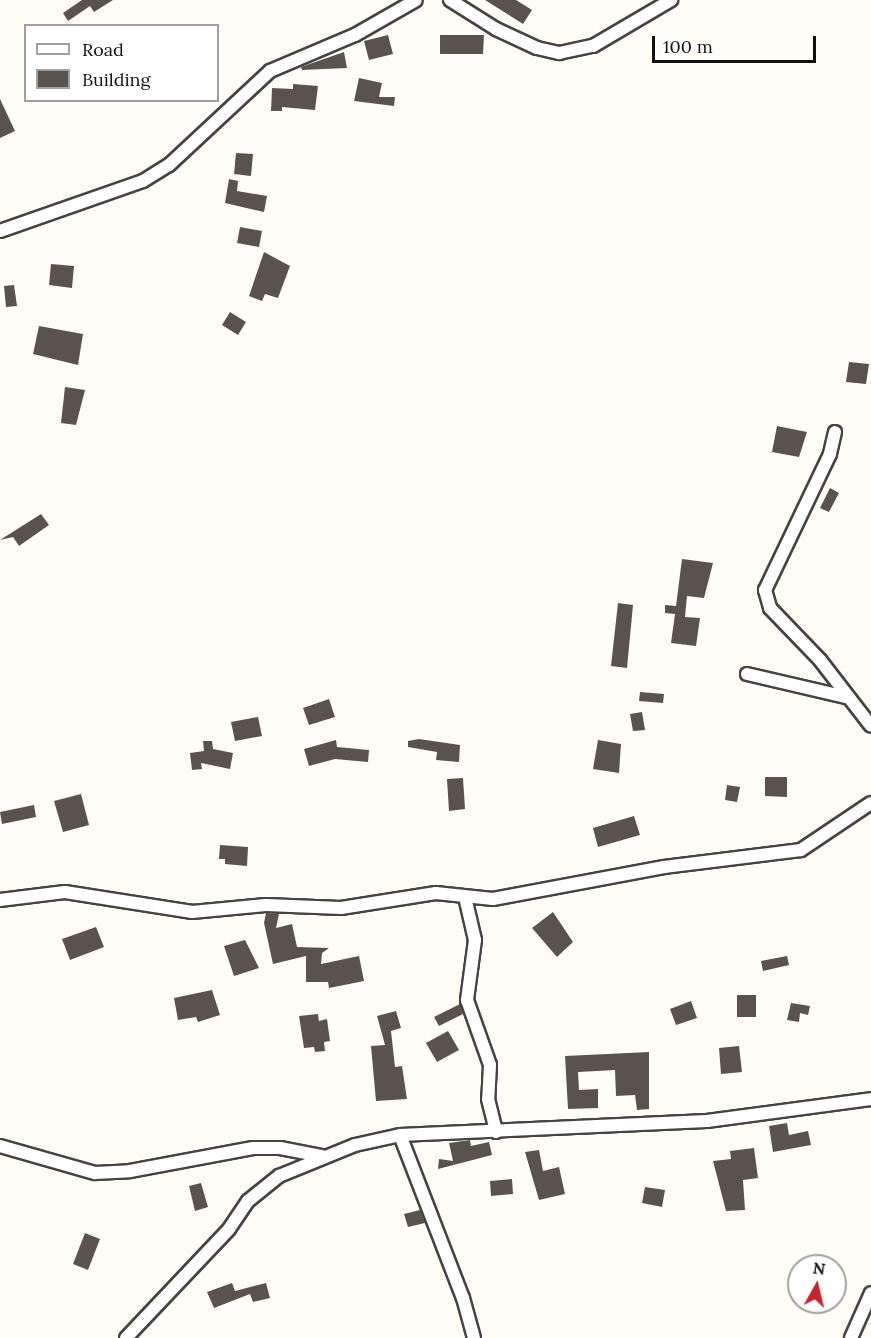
<!DOCTYPE html>
<html>
<head>
<meta charset="utf-8">
<style>
	body { margin:0 }
	#map { position:relative; width:871px; height:1338px; overflow:hidden; background:#fffdf5; font-family:Lora,serif }
	div>[style] { position:absolute }
	.building>* { inset:0; background:#5a524d }
	.roads { filter:drop-shadow(2px 0 #444) drop-shadow(-2px 0 #444) drop-shadow(0 2px #444) drop-shadow(0 -2px #444) }
	.street>* { height:12px; margin:-6px; padding:0 6px; transform-origin:6px; border-radius:6px; background:#fff }
	span { translate:-50% -50%; white-space:nowrap; text-align:center; line-height:1.15; -webkit-text-stroke:6px #fff; paint-order:stroke }
	.legend { position:absolute; left:24px; top:24px; width:195px; height:78px; box-sizing:border-box; background:#fff; border:2px solid #a0a0a0; margin:0; padding:8px 10px; list-style:none; font-size:18px; color:#111 }
	.legend li { display:flex; align-items:center; gap:12px; height:30px }
	.legend b { width:30px; border:2px solid #a0a0a0 }
	.north { position:absolute; left:787px; top:1254px; width:60px; height:60px; box-sizing:border-box; background:#fff; border:2px solid #a0a0a0; border-radius:50%; rotate:8deg; font-size:16px; font-weight:700; line-height:24px; text-align:center; color:#111 }
	.north::after { content:''; display:block; margin:auto; width:21px; height:27px; background:#c4262e; clip-path:polygon(50% 0,100% 100%,50% 72%,0 100%) }
	.scale { position:absolute; left:652px; top:36px; width:164px; height:27px; box-sizing:border-box; border:3px solid #111; border-top:0; padding-left:8px; font-size:18px; line-height:21px; white-space:nowrap; color:#111; -webkit-text-stroke:4px #fff; paint-order:stroke }
</style>
</head>
<body>
<div id="map">
	<div class="building">
		<i style="clip-path:polygon(82px 0,113px 0,94px 12px,90px 6px,68px 21px,63px 13px)"></i>
		<i style="clip-path:polygon(485px 0,516px 0,532px 10px,523px 24px)"></i>
		<i style="clip-path:polygon(388px 35px,393px 54px,369px 60px,364px 41px)"></i>
		<i style="clip-path:polygon(440px 35px,484px 35px,483px 54px,440px 54px)"></i>
		<i style="clip-path:polygon(344px 52px,347px 68px,302px 70px,301px 67px)"></i>
		<i style="clip-path:polygon(359px 78px,382px 83px,379px 97px,395px 97px,394px 106px,354px 101px)"></i>
		<i style="clip-path:polygon(293px 84px,318px 86px,315px 110px,282px 107px,282px 111px,271px 111px,272px 88px,293px 89px)"></i>
		<i style="clip-path:polygon(0 99px,15px 131px,0 138px)"></i>
		<i style="clip-path:polygon(236px 153px,253px 154px,251px 176px,234px 174px)"></i>
		<i style="clip-path:polygon(229px 179px,238px 181px,237px 191px,267px 196px,264px 212px,225px 203px)"></i>
		<i style="clip-path:polygon(240px 227px,262px 231px,259px 247px,237px 243px)"></i>
		<i style="clip-path:polygon(264px 252px,290px 266px,278px 298px,265px 294px,262px 301px,249px 296px)"></i>
		<i style="clip-path:polygon(51px 264px,74px 266px,72px 288px,49px 285px)"></i>
		<i style="clip-path:polygon(14px 285px,17px 306px,6px 307px,4px 286px)"></i>
		<i style="clip-path:polygon(230px 312px,246px 322px,238px 335px,222px 325px)"></i>
		<i style="clip-path:polygon(39px 326px,83px 334px,78px 365px,33px 354px)"></i>
		<i style="clip-path:polygon(849px 362px,869px 364px,866px 384px,846px 382px)"></i>
		<i style="clip-path:polygon(65px 387px,85px 390px,76px 425px,61px 423px)"></i>
		<i style="clip-path:polygon(777px 426px,807px 432px,799px 457px,772px 452px)"></i>
		<i style="clip-path:polygon(830px 488px,839px 493px,829px 512px,820px 508px)"></i>
		<i style="clip-path:polygon(41px 514px,49px 525px,19px 546px,13px 537px,0 540px)"></i>
		<i style="clip-path:polygon(682px 559px,713px 563px,704px 598px,687px 596px,685px 617px,700px 618px,696px 646px,671px 643px,675px 614px,665px 613px,665px 605px,676px 606px)"></i>
		<i style="clip-path:polygon(618px 603px,633px 605px,627px 668px,611px 666px)"></i>
		<i style="clip-path:polygon(640px 692px,664px 694px,663px 703px,639px 701px)"></i>
		<i style="clip-path:polygon(329px 699px,335px 717px,309px 725px,303px 708px)"></i>
		<i style="clip-path:polygon(642px 712px,645px 730px,633px 731px,630px 714px)"></i>
		<i style="clip-path:polygon(258px 717px,262px 736px,235px 741px,231px 722px)"></i>
		<i style="clip-path:polygon(419px 739px,460px 745px,459px 762px,436px 760px,437px 752px,408px 747px,408px 741px)"></i>
		<i style="clip-path:polygon(336px 740px,337px 747px,369px 750px,368px 762px,335px 759px,309px 766px,304px 749px)"></i>
		<i style="clip-path:polygon(598px 740px,621px 744px,619px 773px,593px 769px)"></i>
		<i style="clip-path:polygon(203px 741px,212px 741px,213px 749px,233px 753px,230px 769px,201px 763px,202px 769px,192px 770px,190px 753px,204px 751px)"></i>
		<i style="clip-path:polygon(765px 777px,787px 777px,787px 797px,765px 796px)"></i>
		<i style="clip-path:polygon(463px 778px,465px 809px,449px 811px,447px 779px)"></i>
		<i style="clip-path:polygon(727px 785px,740px 787px,737px 802px,725px 800px)"></i>
		<i style="clip-path:polygon(81px 794px,89px 825px,63px 832px,54px 801px)"></i>
		<i style="clip-path:polygon(34px 805px,36px 817px,2px 824px,0 812px)"></i>
		<i style="clip-path:polygon(634px 816px,640px 835px,598px 847px,593px 828px)"></i>
		<i style="clip-path:polygon(220px 845px,248px 847px,247px 866px,225px 864px,225px 859px,219px 859px)"></i>
		<i style="clip-path:polygon(553px 912px,573px 942px,557px 957px,532px 928px)"></i>
		<i style="clip-path:polygon(266px 913px,279px 914px,276px 928px,292px 924px,297px 947px,329px 948px,322px 953px,321px 964px,359px 956px,364px 981px,329px 988px,328px 982px,306px 982px,306px 956px,273px 964px,264px 923px)"></i>
		<i style="clip-path:polygon(96px 927px,104px 947px,70px 960px,62px 939px)"></i>
		<i style="clip-path:polygon(245px 940px,259px 968px,234px 976px,224px 946px)"></i>
		<i style="clip-path:polygon(787px 956px,789px 965px,763px 971px,761px 961px)"></i>
		<i style="clip-path:polygon(212px 990px,220px 1015px,198px 1022px,196px 1017px,178px 1020px,174px 998px)"></i>
		<i style="clip-path:polygon(737px 995px,756px 995px,756px 1017px,737px 1017px)"></i>
		<i style="clip-path:polygon(691px 1001px,697px 1018px,676px 1025px,670px 1009px)"></i>
		<i style="clip-path:polygon(791px 1003px,810px 1006px,808px 1015px,800px 1013px,799px 1022px,787px 1020px)"></i>
		<i style="clip-path:polygon(460px 1004px,463px 1014px,439px 1026px,434px 1017px)"></i>
		<i style="clip-path:polygon(396px 1011px,401px 1028px,391px 1031px,395px 1067px,402px 1066px,407px 1099px,376px 1101px,371px 1046px,385px 1045px,377px 1016px)"></i>
		<i style="clip-path:polygon(318px 1014px,319px 1021px,327px 1019px,330px 1041px,324px 1042px,325px 1051px,315px 1052px,314px 1047px,304px 1048px,299px 1016px)"></i>
		<i style="clip-path:polygon(448px 1031px,459px 1050px,437px 1062px,426px 1043px)"></i>
		<i style="clip-path:polygon(739px 1046px,742px 1072px,721px 1074px,719px 1048px)"></i>
		<i style="clip-path:polygon(649px 1052px,649px 1109px,637px 1110px,635px 1095px,616px 1096px,615px 1070px,578px 1072px,579px 1090px,598px 1089px,598px 1108px,568px 1109px,565px 1056px)"></i>
		<i style="clip-path:polygon(787px 1123px,789px 1135px,808px 1131px,811px 1145px,773px 1152px,769px 1126px)"></i>
		<i style="clip-path:polygon(470px 1140px,471px 1146px,489px 1142px,492px 1155px,438px 1169px,439px 1159px,453px 1161px,449px 1143px)"></i>
		<i style="clip-path:polygon(754px 1148px,758px 1178px,743px 1180px,745px 1210px,726px 1211px,713px 1161px,731px 1159px,730px 1151px)"></i>
		<i style="clip-path:polygon(539px 1150px,543px 1171px,559px 1167px,565px 1194px,539px 1200px,525px 1152px)"></i>
		<i style="clip-path:polygon(512px 1179px,513px 1194px,491px 1196px,490px 1181px)"></i>
		<i style="clip-path:polygon(201px 1183px,208px 1207px,195px 1211px,189px 1186px)"></i>
		<i style="clip-path:polygon(645px 1187px,665px 1190px,662px 1207px,642px 1203px)"></i>
		<i style="clip-path:polygon(420px 1210px,425px 1223px,408px 1227px,404px 1214px)"></i>
		<i style="clip-path:polygon(85px 1233px,100px 1239px,88px 1270px,73px 1264px)"></i>
		<i style="clip-path:polygon(232px 1283px,235px 1291px,266px 1283px,270px 1298px,253px 1302px,250px 1294px,214px 1308px,207px 1292px)"></i>
	</div>
	<div class="roads">
		<div class="street">
			<i style="left:450px;top:0;width:54px;rotate:32.2deg"></i>
			<i style="left:496px;top:29px;width:45px;rotate:24.9deg"></i>
			<i style="left:537px;top:48px;width:23px;rotate:13deg"></i>
			<i style="left:559px;top:53px;width:35px;rotate:-12deg"></i>
			<i style="left:593px;top:46px;width:91px;rotate:-30.5deg"></i>
			<i style="left:0;top:231px;width:151px;rotate:-19.3deg"></i>
			<i style="left:143px;top:181px;width:31px;rotate:-32deg"></i>
			<i style="left:169px;top:165px;width:138px;rotate:-42.9deg"></i>
			<i style="left:270px;top:71px;width:92px;rotate:-23deg"></i>
			<i style="left:355px;top:35px;width:70px;rotate:-29.8deg"></i>
			<i style="left:835px;top:432px;width:23px;rotate:103deg"></i>
			<i style="left:830px;top:454px;width:151px;rotate:115.5deg"></i>
			<i style="left:765px;top:590px;width:19px;rotate:74deg"></i>
			<i style="left:770px;top:608px;width:72px;rotate:46.1deg"></i>
			<i style="left:820px;top:660px;width:83px;rotate:52.3deg"></i>
			<i style="left:747px;top:674px;width:102px;rotate:13.1deg"></i>
			<i style="left:465px;top:897px;width:44px;rotate:76.9deg"></i>
			<i style="left:475px;top:940px;width:61px;rotate:97.6deg"></i>
			<i style="left:467px;top:1000px;width:69px;rotate:70.5deg"></i>
			<i style="left:490px;top:1065px;width:34px;rotate:93deg"></i>
			<i style="left:488px;top:1099px;width:34px;rotate:76deg"></i>
			<i style="left:0;top:900px;width:65px;rotate:-7deg"></i>
			<i style="left:65px;top:892px;width:129px;rotate:8.9deg"></i>
			<i style="left:192px;top:912px;width:74px;rotate:-5.4deg"></i>
			<i style="left:266px;top:905px;width:75px;rotate:2.3deg"></i>
			<i style="left:341px;top:908px;width:96px;rotate:-9deg"></i>
			<i style="left:436px;top:893px;width:57px;rotate:6deg"></i>
			<i style="left:493px;top:899px;width:174px;rotate:-10.6deg"></i>
			<i style="left:664px;top:867px;width:138px;rotate:-7.1deg"></i>
			<i style="left:801px;top:850px;width:84px;rotate:-33.9deg"></i>
			<i style="left:400px;top:1135px;width:175px;rotate:68.9deg"></i>
			<i style="left:463px;top:1298px;width:41px;rotate:74.6deg"></i>
			<i style="left:0;top:1146px;width:99px;rotate:15.9deg"></i>
			<i style="left:95px;top:1173px;width:35px;rotate:-3deg"></i>
			<i style="left:130px;top:1171px;width:125px;rotate:-10.6deg"></i>
			<i style="left:253px;top:1148px;width:27px"></i>
			<i style="left:280px;top:1148px;width:43px;rotate:10.8deg"></i>
			<i style="left:126px;top:1338px;width:150px;rotate:-46.6deg"></i>
			<i style="left:229px;top:1229px;width:34px;rotate:-56deg"></i>
			<i style="left:248px;top:1201px;width:40px;rotate:-39deg"></i>
			<i style="left:279px;top:1176px;width:82px;rotate:-22.2deg"></i>
			<i style="left:355px;top:1145px;width:46px;rotate:-12.5deg"></i>
			<i style="left:400px;top:1135px;width:307px;rotate:-2.6deg"></i>
			<i style="left:707px;top:1121px;width:165px;rotate:-7.6deg"></i>
			<i style="left:851px;top:1338px;width:49px;rotate:-66deg"></i>
		</div>
	</div>
	<ul class="legend">
	<li><b style="height:8px;background:#fff"></b>Road</li>
	<li><b style="height:16px;background:#5a524d"></b>Building</li>
	</ul>
	<div class="north">N</div>
	<div class="scale">100 m</div>
</div>
</body>
</html>
